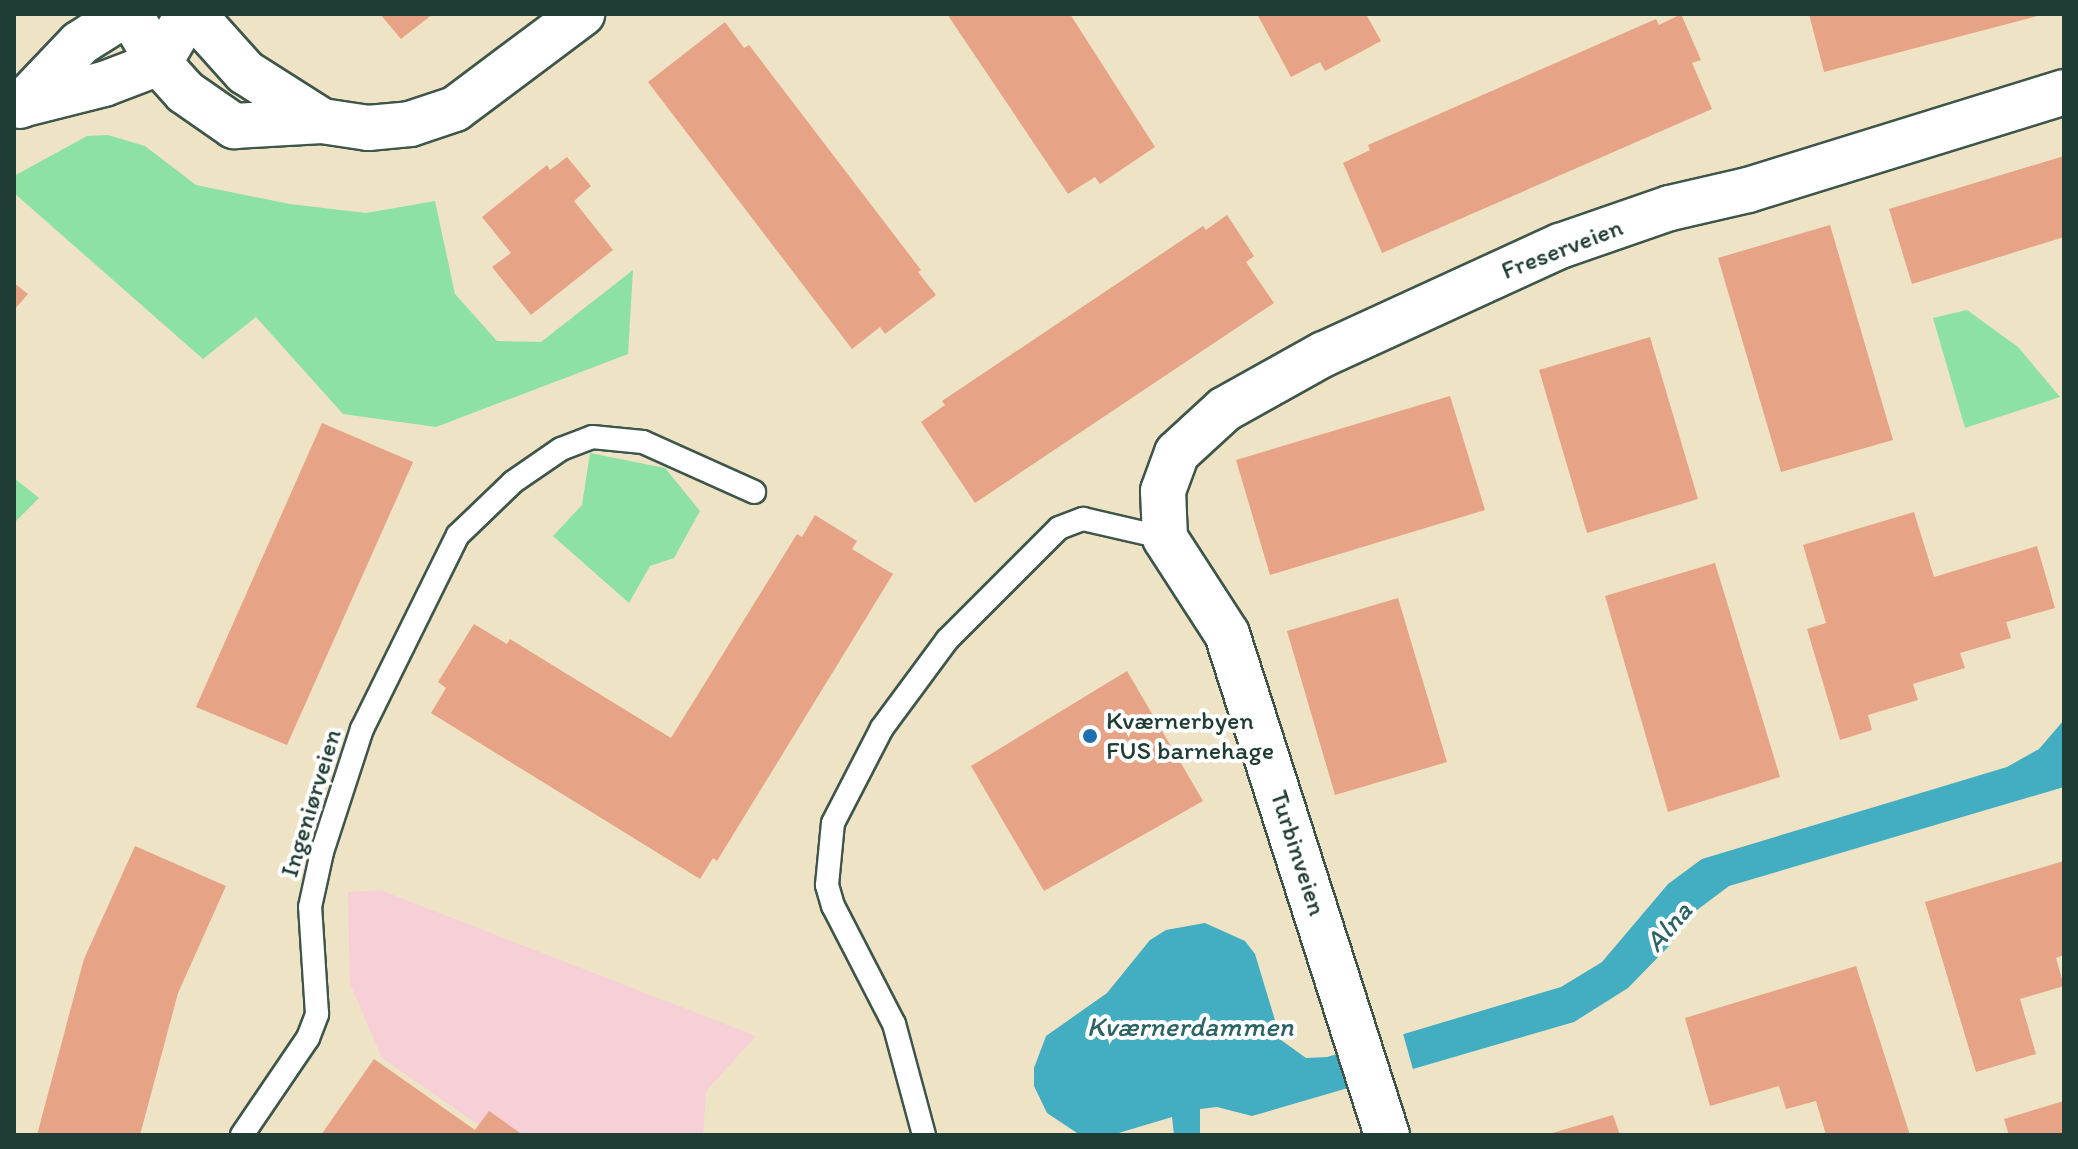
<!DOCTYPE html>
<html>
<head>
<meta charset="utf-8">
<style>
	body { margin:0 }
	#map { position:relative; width:2078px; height:1149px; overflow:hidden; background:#efe3c6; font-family:Itim,sans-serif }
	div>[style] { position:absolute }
	.built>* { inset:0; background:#f6cfd7 }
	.green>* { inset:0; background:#8de1a2 }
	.water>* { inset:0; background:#43adc2 }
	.pier>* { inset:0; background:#efe3c6 }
	.building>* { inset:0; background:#e6a386 }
	.roads { filter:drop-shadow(2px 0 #3e564a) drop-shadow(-2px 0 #3e564a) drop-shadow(0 2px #3e564a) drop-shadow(0 -2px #3e564a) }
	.lane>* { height:22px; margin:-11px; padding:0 11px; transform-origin:11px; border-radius:11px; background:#fff }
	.street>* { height:44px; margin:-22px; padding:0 22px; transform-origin:22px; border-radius:22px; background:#fff }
	.secondary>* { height:44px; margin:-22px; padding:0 22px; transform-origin:22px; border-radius:22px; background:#fff }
	.dots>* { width:22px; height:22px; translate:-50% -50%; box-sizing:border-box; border:4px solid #fff; border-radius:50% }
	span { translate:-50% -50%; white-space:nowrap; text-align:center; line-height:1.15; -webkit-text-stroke:8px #fff; paint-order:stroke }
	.street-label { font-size:26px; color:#1f3d34 }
	.poi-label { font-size:26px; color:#1f3d34 }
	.left { translate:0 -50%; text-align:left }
	.water-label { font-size:28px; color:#2c6466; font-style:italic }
	.frame { position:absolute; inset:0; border:16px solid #1f3d34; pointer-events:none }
</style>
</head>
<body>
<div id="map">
	<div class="built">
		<i style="clip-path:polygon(380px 890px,756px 1036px,706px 1091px,703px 1135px,493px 1135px,382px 1058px,350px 984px,348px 892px)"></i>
	</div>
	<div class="green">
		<i style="clip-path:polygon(108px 135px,145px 146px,196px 185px,290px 204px,366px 213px,435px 201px,455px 294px,497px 341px,541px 342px,633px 270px,628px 354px,436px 427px,343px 414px,256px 317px,203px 359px,14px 193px,14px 176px,87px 136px)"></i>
		<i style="clip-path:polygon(1967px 310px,2018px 347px,2060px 397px,1965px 428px,1933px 318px)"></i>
		<i style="clip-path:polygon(590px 453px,665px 468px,700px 511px,674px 558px,650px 566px,629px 603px,553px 536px,582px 505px)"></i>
		<i style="clip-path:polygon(14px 478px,39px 498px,14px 523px)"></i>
	</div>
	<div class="water">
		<i style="clip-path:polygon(2064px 720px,2064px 787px,1729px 886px,1689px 916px,1670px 945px,1628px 988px,1574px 1022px,1252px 1116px,1217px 1107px,1200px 1109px,1200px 1135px,1174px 1135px,1172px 1117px,1112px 1135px,1080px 1135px,1047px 1113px,1034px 1086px,1034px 1068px,1046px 1036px,1107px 993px,1150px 940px,1166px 930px,1205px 923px,1245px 941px,1255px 954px,1281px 1040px,1306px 1058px,1327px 1057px,1561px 987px,1602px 962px,1668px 884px,1702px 859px,2007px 767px,2039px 749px)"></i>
	</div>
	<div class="pier">
		<i style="clip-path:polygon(1402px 1030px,1414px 1073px,1349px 1092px,1337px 1050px)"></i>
	</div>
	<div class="building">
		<i style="clip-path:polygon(380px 14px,433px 14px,401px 39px)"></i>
		<i style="clip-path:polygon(947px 14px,1070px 14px,1155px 147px,1100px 184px,1095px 177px,1068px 194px)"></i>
		<i style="clip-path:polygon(1257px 14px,1366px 14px,1381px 41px,1325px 71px,1320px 62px,1291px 77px)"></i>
		<i style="clip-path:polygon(1681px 14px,1701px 60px,1692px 63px,1712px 109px,1382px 253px,1343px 163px,1370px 150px,1368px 145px,1656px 19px,1659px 25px)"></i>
		<i style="clip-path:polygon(1809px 14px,2042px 14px,2042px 15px,1824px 72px)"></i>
		<i style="clip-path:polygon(725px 22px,744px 48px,749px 45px,921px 270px,918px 272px,936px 295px,885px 334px,880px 327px,852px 349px,648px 82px)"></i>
		<i style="clip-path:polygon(2064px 156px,2064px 237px,1912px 284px,1889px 209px)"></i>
		<i style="clip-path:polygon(567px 157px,591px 186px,574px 201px,613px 250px,531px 315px,492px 267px,511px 253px,482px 217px,547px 165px,550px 170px)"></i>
		<i style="clip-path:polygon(1227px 215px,1254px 256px,1246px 262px,1274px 303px,975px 503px,921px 422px,945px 405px,942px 401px,1203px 226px,1206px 230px)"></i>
		<i style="clip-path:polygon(1830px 225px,1893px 440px,1781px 472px,1718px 258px)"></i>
		<i style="clip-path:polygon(14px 283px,28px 294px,14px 310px)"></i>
		<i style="clip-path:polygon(1650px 337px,1698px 499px,1587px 533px,1539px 370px)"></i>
		<i style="clip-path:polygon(1450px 396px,1485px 510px,1270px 575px,1236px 460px)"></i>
		<i style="clip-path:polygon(322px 423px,413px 462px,287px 745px,196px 707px)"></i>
		<i style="clip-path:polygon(1914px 512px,1934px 577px,2037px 546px,2055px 608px,2006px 622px,2011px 638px,1960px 653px,1965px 668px,1913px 684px,1918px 700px,1868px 715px,1872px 730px,1840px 740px,1807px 629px,1826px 623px,1803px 545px)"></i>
		<i style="clip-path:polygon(815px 515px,857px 541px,852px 549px,893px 574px,717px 861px,713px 858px,700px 879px,431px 713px,446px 688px,438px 682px,474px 624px,507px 644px,510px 639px,671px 738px,797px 534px,802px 537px)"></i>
		<i style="clip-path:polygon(1715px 563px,1780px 777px,1668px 812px,1605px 596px)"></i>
		<i style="clip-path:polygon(1398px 598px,1447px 762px,1335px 795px,1287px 631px)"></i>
		<i style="clip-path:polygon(1127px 671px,1203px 801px,1044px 891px,971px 766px)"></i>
		<i style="clip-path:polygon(135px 846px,226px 886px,178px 993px,140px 1135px,37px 1135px,84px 959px)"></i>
		<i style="clip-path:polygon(2064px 861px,2064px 955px,2056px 958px,2064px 986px,2020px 999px,2036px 1054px,1976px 1072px,1925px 902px)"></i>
		<i style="clip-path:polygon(1856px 966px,1910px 1135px,1826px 1135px,1816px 1101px,1786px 1109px,1779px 1086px,1710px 1106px,1685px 1018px)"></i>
		<i style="clip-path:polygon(374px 1059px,475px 1130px,489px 1111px,523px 1135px,321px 1135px)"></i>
		<i style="clip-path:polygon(2064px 1101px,2064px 1135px,2009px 1135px,2004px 1119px)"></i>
		<i style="clip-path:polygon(1613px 1115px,1620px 1135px,1549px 1135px,1549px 1134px)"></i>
	</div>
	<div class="roads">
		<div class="lane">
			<i style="left:242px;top:1135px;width:117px;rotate:-55.8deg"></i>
			<i style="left:308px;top:1038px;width:26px;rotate:-69deg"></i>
			<i style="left:317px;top:1014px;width:107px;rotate:-93.7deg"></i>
			<i style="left:310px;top:907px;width:56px;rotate:-77.7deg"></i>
			<i style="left:322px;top:852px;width:129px;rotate:-72deg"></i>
			<i style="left:362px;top:729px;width:216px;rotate:-63.7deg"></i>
			<i style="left:458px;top:535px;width:76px;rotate:-43.9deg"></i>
			<i style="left:513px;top:482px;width:58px;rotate:-34.5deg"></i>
			<i style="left:561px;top:449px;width:33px;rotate:-21deg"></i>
			<i style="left:592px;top:437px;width:51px;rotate:5.6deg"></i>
			<i style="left:643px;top:442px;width:122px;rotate:24.2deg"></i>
			<i style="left:924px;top:1135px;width:115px;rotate:-105.1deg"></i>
			<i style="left:894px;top:1024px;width:133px;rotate:-117.3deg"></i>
			<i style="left:833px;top:906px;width:22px;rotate:-106deg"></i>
			<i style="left:827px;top:885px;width:62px;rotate:-84.5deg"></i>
			<i style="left:833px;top:823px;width:107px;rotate:-62.7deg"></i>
			<i style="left:882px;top:728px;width:109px;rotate:-53.5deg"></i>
			<i style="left:947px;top:640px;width:158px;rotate:-45deg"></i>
			<i style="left:1059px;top:528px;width:26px;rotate:-21deg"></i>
			<i style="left:1083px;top:519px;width:84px;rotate:13deg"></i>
		</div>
		<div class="street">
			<i style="left:1387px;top:1135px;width:526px;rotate:-107.71deg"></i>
			<i style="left:1227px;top:634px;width:114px;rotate:-122.9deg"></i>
			<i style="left:1165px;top:538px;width:47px;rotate:-92.4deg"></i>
			<i style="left:1163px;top:491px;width:40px;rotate:-69.8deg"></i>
			<i style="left:1177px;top:453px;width:65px;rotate:-42.5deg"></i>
			<i style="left:1225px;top:409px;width:113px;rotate:-29.1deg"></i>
			<i style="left:1324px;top:354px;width:260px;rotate:-24.6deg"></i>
			<i style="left:1560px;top:246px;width:116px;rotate:-19.1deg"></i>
			<i style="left:1670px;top:208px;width:80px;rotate:-13deg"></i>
			<i style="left:1748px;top:190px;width:331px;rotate:-17.2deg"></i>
		</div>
		<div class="secondary">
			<i style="left:130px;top:14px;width:57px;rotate:59.4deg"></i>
			<i style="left:159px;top:63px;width:39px;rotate:48deg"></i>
			<i style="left:185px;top:92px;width:60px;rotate:34.8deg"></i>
			<i style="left:234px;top:126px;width:88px;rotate:-3.3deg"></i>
			<i style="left:322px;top:121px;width:47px;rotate:8.7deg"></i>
			<i style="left:368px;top:128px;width:42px;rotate:-5.4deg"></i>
			<i style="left:410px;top:124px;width:47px;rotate:-18.4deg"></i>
			<i style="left:455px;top:109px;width:159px;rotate:-36.8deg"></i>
			<i style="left:193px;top:14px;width:78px;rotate:48.1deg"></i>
			<i style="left:245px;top:72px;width:91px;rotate:32.5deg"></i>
			<i style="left:21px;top:105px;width:86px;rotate:-14.2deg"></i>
			<i style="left:104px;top:84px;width:59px;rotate:-20.9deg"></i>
			<i style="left:159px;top:63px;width:57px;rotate:-59.4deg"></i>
			<i style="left:20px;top:106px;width:87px;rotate:-46.4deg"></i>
			<i style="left:80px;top:43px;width:54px;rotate:-32.2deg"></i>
		</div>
	</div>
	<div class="dots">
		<i style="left:1090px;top:736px;background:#1f6fb2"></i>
	</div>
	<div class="street-label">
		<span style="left:1562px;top:249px;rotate:-21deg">Freserveien</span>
		<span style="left:311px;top:803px;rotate:-73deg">Ingeniørveien</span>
		<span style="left:1298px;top:853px;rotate:72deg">Turbinveien</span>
	</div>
	<div class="poi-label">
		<span class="left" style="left:1106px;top:736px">Kværnerbyen<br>FUS barnehage</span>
	</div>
	<div class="water-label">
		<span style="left:1668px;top:926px;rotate:-49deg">Alna</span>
		<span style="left:1190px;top:1026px">Kværnerdammen</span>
	</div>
	<div class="frame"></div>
</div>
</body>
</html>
